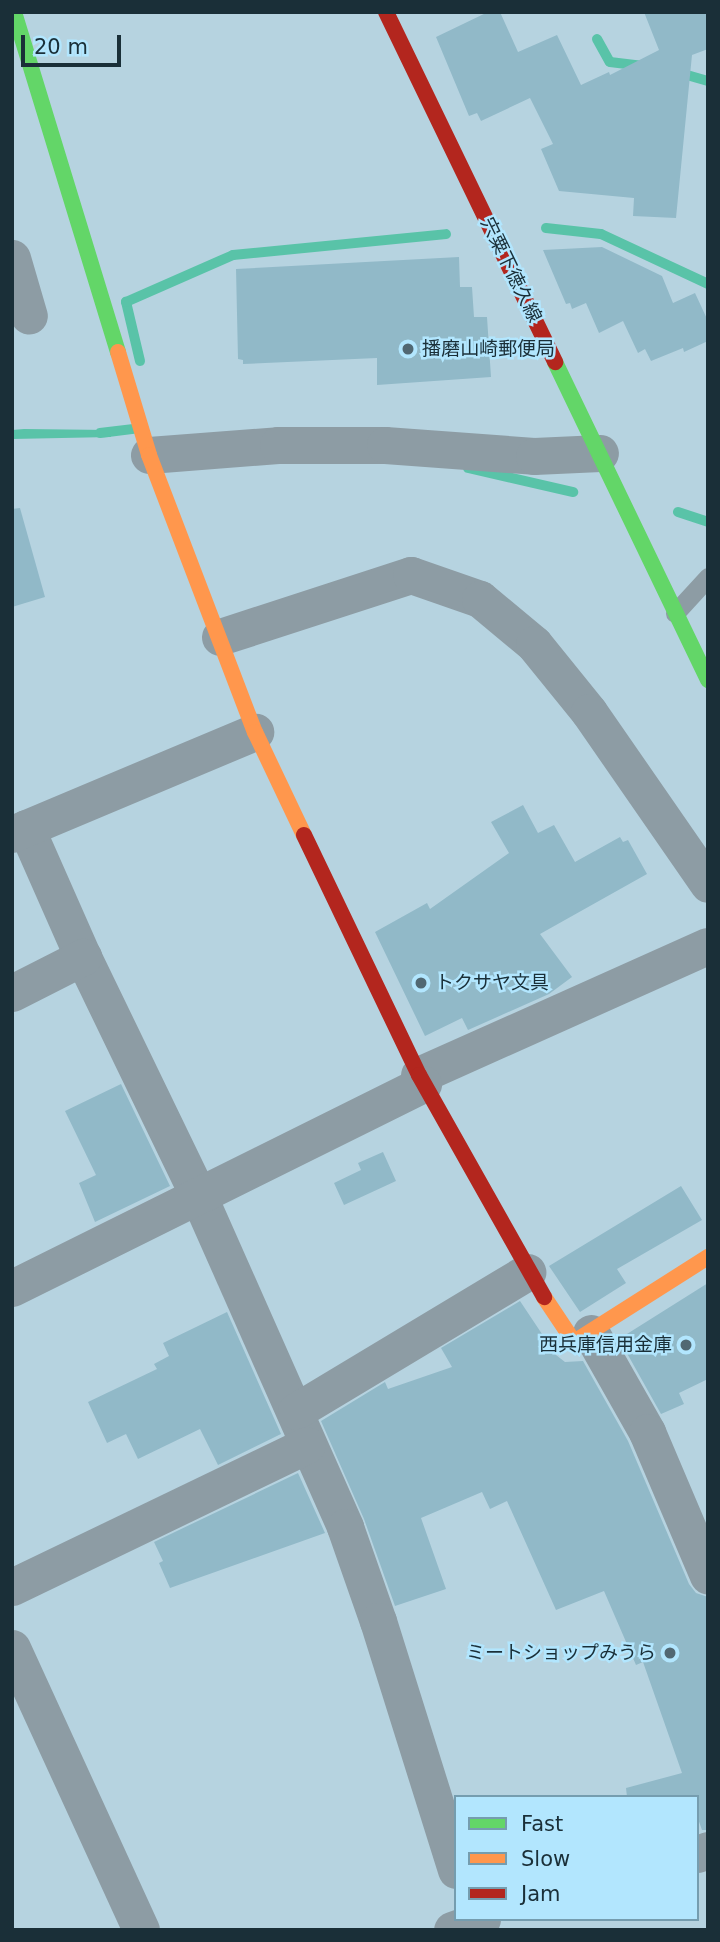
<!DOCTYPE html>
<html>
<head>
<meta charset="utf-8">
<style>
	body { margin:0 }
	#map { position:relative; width:720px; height:1942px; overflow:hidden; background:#b6d3e0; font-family:"DejaVu Sans","Noto Sans JP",sans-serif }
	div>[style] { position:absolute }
	.water>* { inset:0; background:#59c3a8 }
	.stream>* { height:10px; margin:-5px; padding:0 5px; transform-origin:5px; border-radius:5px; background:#59c3a8 }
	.building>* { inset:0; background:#91b9c8 }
	.lane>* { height:19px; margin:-9.5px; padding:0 9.5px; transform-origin:9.5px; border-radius:9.5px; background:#8d9ca4 }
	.street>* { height:37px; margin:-18.5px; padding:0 18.5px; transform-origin:18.5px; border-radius:18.5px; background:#8d9ca4 }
	.fast>* { height:16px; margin:-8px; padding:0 8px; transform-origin:8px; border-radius:8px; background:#63d668 }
	.slow>* { height:16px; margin:-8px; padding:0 8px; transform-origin:8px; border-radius:8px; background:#ff974d }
	.jam>* { height:16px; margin:-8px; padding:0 8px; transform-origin:8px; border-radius:8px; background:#b3261e }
	.dots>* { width:19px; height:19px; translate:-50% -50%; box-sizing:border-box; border:4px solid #b2e6fe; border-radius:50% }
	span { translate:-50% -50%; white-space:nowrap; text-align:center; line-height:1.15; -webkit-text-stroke:5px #b2e6fe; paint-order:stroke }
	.street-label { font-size:19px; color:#1a2f38 }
	.poi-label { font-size:19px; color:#1a2f38 }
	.left { translate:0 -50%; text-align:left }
	.right { translate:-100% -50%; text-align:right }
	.frame { position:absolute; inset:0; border:14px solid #1a2f38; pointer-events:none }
	.legend { position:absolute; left:454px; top:1795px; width:245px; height:126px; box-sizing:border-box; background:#b2e6fe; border:2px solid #759daf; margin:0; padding:9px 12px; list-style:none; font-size:21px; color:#1a2f38 }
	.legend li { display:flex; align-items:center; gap:14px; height:35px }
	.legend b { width:35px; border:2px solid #759daf }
	.scale { position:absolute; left:21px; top:35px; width:100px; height:32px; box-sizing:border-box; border:4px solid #1a2f38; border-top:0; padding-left:9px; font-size:21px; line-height:24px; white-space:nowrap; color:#1a2f38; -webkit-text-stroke:5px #b2e6fe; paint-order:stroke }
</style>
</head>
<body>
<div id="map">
	<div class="water">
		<i style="clip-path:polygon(24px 429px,110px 430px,111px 437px,12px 439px,12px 430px)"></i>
	</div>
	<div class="stream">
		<i style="left:597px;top:39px;width:26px;rotate:61deg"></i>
		<i style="left:610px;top:62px;width:31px;rotate:7deg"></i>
		<i style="left:680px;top:73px;width:29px;rotate:16deg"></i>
		<i style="left:546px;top:228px;width:55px;rotate:6.2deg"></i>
		<i style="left:601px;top:234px;width:118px;rotate:25deg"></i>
		<i style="left:140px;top:361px;width:61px;rotate:-103.3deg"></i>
		<i style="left:126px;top:302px;width:117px;rotate:-23.7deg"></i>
		<i style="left:233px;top:255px;width:214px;rotate:-5.6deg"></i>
		<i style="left:100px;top:433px;width:34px;rotate:-7deg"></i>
		<i style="left:468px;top:468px;width:108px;rotate:12.9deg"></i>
		<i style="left:678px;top:512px;width:32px;rotate:18deg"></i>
	</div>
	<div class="building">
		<i style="clip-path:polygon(488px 12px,500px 12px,518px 52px,557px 35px,581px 85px,609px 72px,610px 75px,659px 50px,644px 12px,708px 12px,708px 49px,692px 55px,676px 218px,633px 216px,634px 198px,559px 191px,541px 149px,553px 144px,530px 98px,481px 121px,477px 113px,469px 116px,436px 37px)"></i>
		<i style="clip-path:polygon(602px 247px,662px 276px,673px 303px,695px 293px,708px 321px,708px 341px,684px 352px,683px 348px,651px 361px,645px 349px,638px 353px,623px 321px,599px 333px,586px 303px,572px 309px,570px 303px,566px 304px,543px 250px)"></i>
		<i style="clip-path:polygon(459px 257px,460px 287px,472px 287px,474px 317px,487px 317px,491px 377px,377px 385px,377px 358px,243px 364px,243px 360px,238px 359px,236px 269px)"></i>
		<i style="clip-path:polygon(20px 508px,45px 597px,12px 607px,12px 509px)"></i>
		<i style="clip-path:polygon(523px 805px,538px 833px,554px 825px,575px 862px,620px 837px,623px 842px,628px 840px,647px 874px,540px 934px,572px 977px,549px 994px,468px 1030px,462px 1018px,425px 1036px,375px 932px,427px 903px,430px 909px,509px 853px,491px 822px)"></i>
		<i style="clip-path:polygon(121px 1084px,170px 1186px,95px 1222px,79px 1183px,96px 1175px,65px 1111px)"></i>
		<i style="clip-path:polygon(383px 1152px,396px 1181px,344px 1205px,334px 1183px,361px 1170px,358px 1163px)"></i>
		<i style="clip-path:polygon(681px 1186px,702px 1220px,617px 1269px,626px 1283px,580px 1312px,549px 1266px)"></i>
		<i style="clip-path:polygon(708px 1283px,708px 1379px,679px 1393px,684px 1404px,661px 1414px,619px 1339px)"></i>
		<i style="clip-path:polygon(520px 1301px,556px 1355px,565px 1362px,583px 1361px,628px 1441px,689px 1584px,696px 1593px,708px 1597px,708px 1830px,702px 1830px,697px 1816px,697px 1797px,627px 1797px,626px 1788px,682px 1773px,643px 1662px,636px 1665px,604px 1591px,556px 1610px,507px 1501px,490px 1509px,482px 1492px,421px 1518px,446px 1589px,395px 1606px,364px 1519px,321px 1421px,385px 1382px,388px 1389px,452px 1367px,441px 1348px)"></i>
		<i style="clip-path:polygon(227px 1312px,281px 1434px,218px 1465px,200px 1429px,138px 1459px,126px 1434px,107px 1443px,88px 1402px,157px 1369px,154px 1364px,169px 1356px,163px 1343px)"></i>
		<i style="clip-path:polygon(298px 1473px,325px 1533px,170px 1588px,159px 1563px,163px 1561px,154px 1542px)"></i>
	</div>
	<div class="lane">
		<i style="left:675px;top:613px;width:49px;rotate:-47.5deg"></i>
	</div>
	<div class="street">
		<i style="left:12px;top:258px;width:60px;rotate:73.7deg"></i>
		<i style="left:149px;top:455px;width:129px;rotate:-4.4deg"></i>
		<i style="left:278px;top:445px;width:107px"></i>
		<i style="left:385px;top:445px;width:149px;rotate:4.2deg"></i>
		<i style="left:534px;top:456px;width:66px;rotate:-2.6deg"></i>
		<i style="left:220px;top:637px;width:201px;rotate:-18deg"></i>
		<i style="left:411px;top:575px;width:73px;rotate:19.2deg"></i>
		<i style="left:480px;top:599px;width:70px;rotate:39.8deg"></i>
		<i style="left:534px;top:644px;width:87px;rotate:51deg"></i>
		<i style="left:589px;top:712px;width:209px;rotate:55.3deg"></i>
		<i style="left:26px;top:828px;width:141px;rotate:66.2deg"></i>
		<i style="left:83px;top:957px;width:267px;rotate:64.2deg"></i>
		<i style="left:199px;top:1197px;width:361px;rotate:66.1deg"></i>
		<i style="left:345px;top:1527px;width:100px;rotate:70.7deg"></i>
		<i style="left:378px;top:1621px;width:261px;rotate:72.6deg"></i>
		<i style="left:12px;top:834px;width:264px;rotate:-22.8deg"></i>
		<i style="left:12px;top:993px;width:80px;rotate:-26.9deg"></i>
		<i style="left:419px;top:1075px;width:316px;rotate:-24.1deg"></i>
		<i style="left:12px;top:1288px;width:459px;rotate:-26.4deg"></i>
		<i style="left:591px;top:1333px;width:114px;rotate:60.5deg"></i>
		<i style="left:647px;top:1432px;width:156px;rotate:67deg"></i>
		<i style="left:296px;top:1411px;width:270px;rotate:-31deg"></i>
		<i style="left:12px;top:1587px;width:327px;rotate:-25.7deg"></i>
		<i style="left:12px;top:1648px;width:310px;rotate:65.4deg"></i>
		<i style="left:697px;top:1854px;width:12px;rotate:-20deg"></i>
		<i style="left:452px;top:1930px;width:32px;rotate:-20deg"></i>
	</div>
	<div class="fast">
		<i style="left:14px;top:12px;width:356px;rotate:73deg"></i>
		<i style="left:555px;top:362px;width:353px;rotate:64.3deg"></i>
	</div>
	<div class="slow">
		<i style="left:118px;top:352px;width:108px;rotate:73.2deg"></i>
		<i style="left:149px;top:455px;width:297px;rotate:69.1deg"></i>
		<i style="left:255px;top:732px;width:114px;rotate:64.6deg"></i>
		<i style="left:544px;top:1297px;width:54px;rotate:56.3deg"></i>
		<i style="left:574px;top:1342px;width:159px;rotate:-32.4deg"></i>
	</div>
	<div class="jam">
		<i style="left:386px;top:12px;width:389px;rotate:64.2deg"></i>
		<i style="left:304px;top:835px;width:266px;rotate:64.4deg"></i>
		<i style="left:419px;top:1075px;width:255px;rotate:60.6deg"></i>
	</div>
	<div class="dots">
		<i style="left:408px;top:349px;background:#516873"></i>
		<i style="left:421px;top:983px;background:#516873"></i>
		<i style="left:686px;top:1345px;background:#516873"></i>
		<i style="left:670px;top:1653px;background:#516873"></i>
	</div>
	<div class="street-label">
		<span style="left:511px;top:270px;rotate:64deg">宍粟下徳久線</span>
	</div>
	<div class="poi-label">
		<span class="left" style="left:422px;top:349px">播磨山崎郵便局</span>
		<span class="left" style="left:435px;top:983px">トクサヤ文具</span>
		<span class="right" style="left:672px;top:1345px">西兵庫信用金庫</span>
		<span class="right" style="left:656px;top:1653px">ミートショップみうら</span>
	</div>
	<div class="frame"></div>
	<ul class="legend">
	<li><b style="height:9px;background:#63d668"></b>Fast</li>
	<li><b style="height:9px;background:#ff974d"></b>Slow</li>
	<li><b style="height:9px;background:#b3261e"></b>Jam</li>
	</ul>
	<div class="scale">20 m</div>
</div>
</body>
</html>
